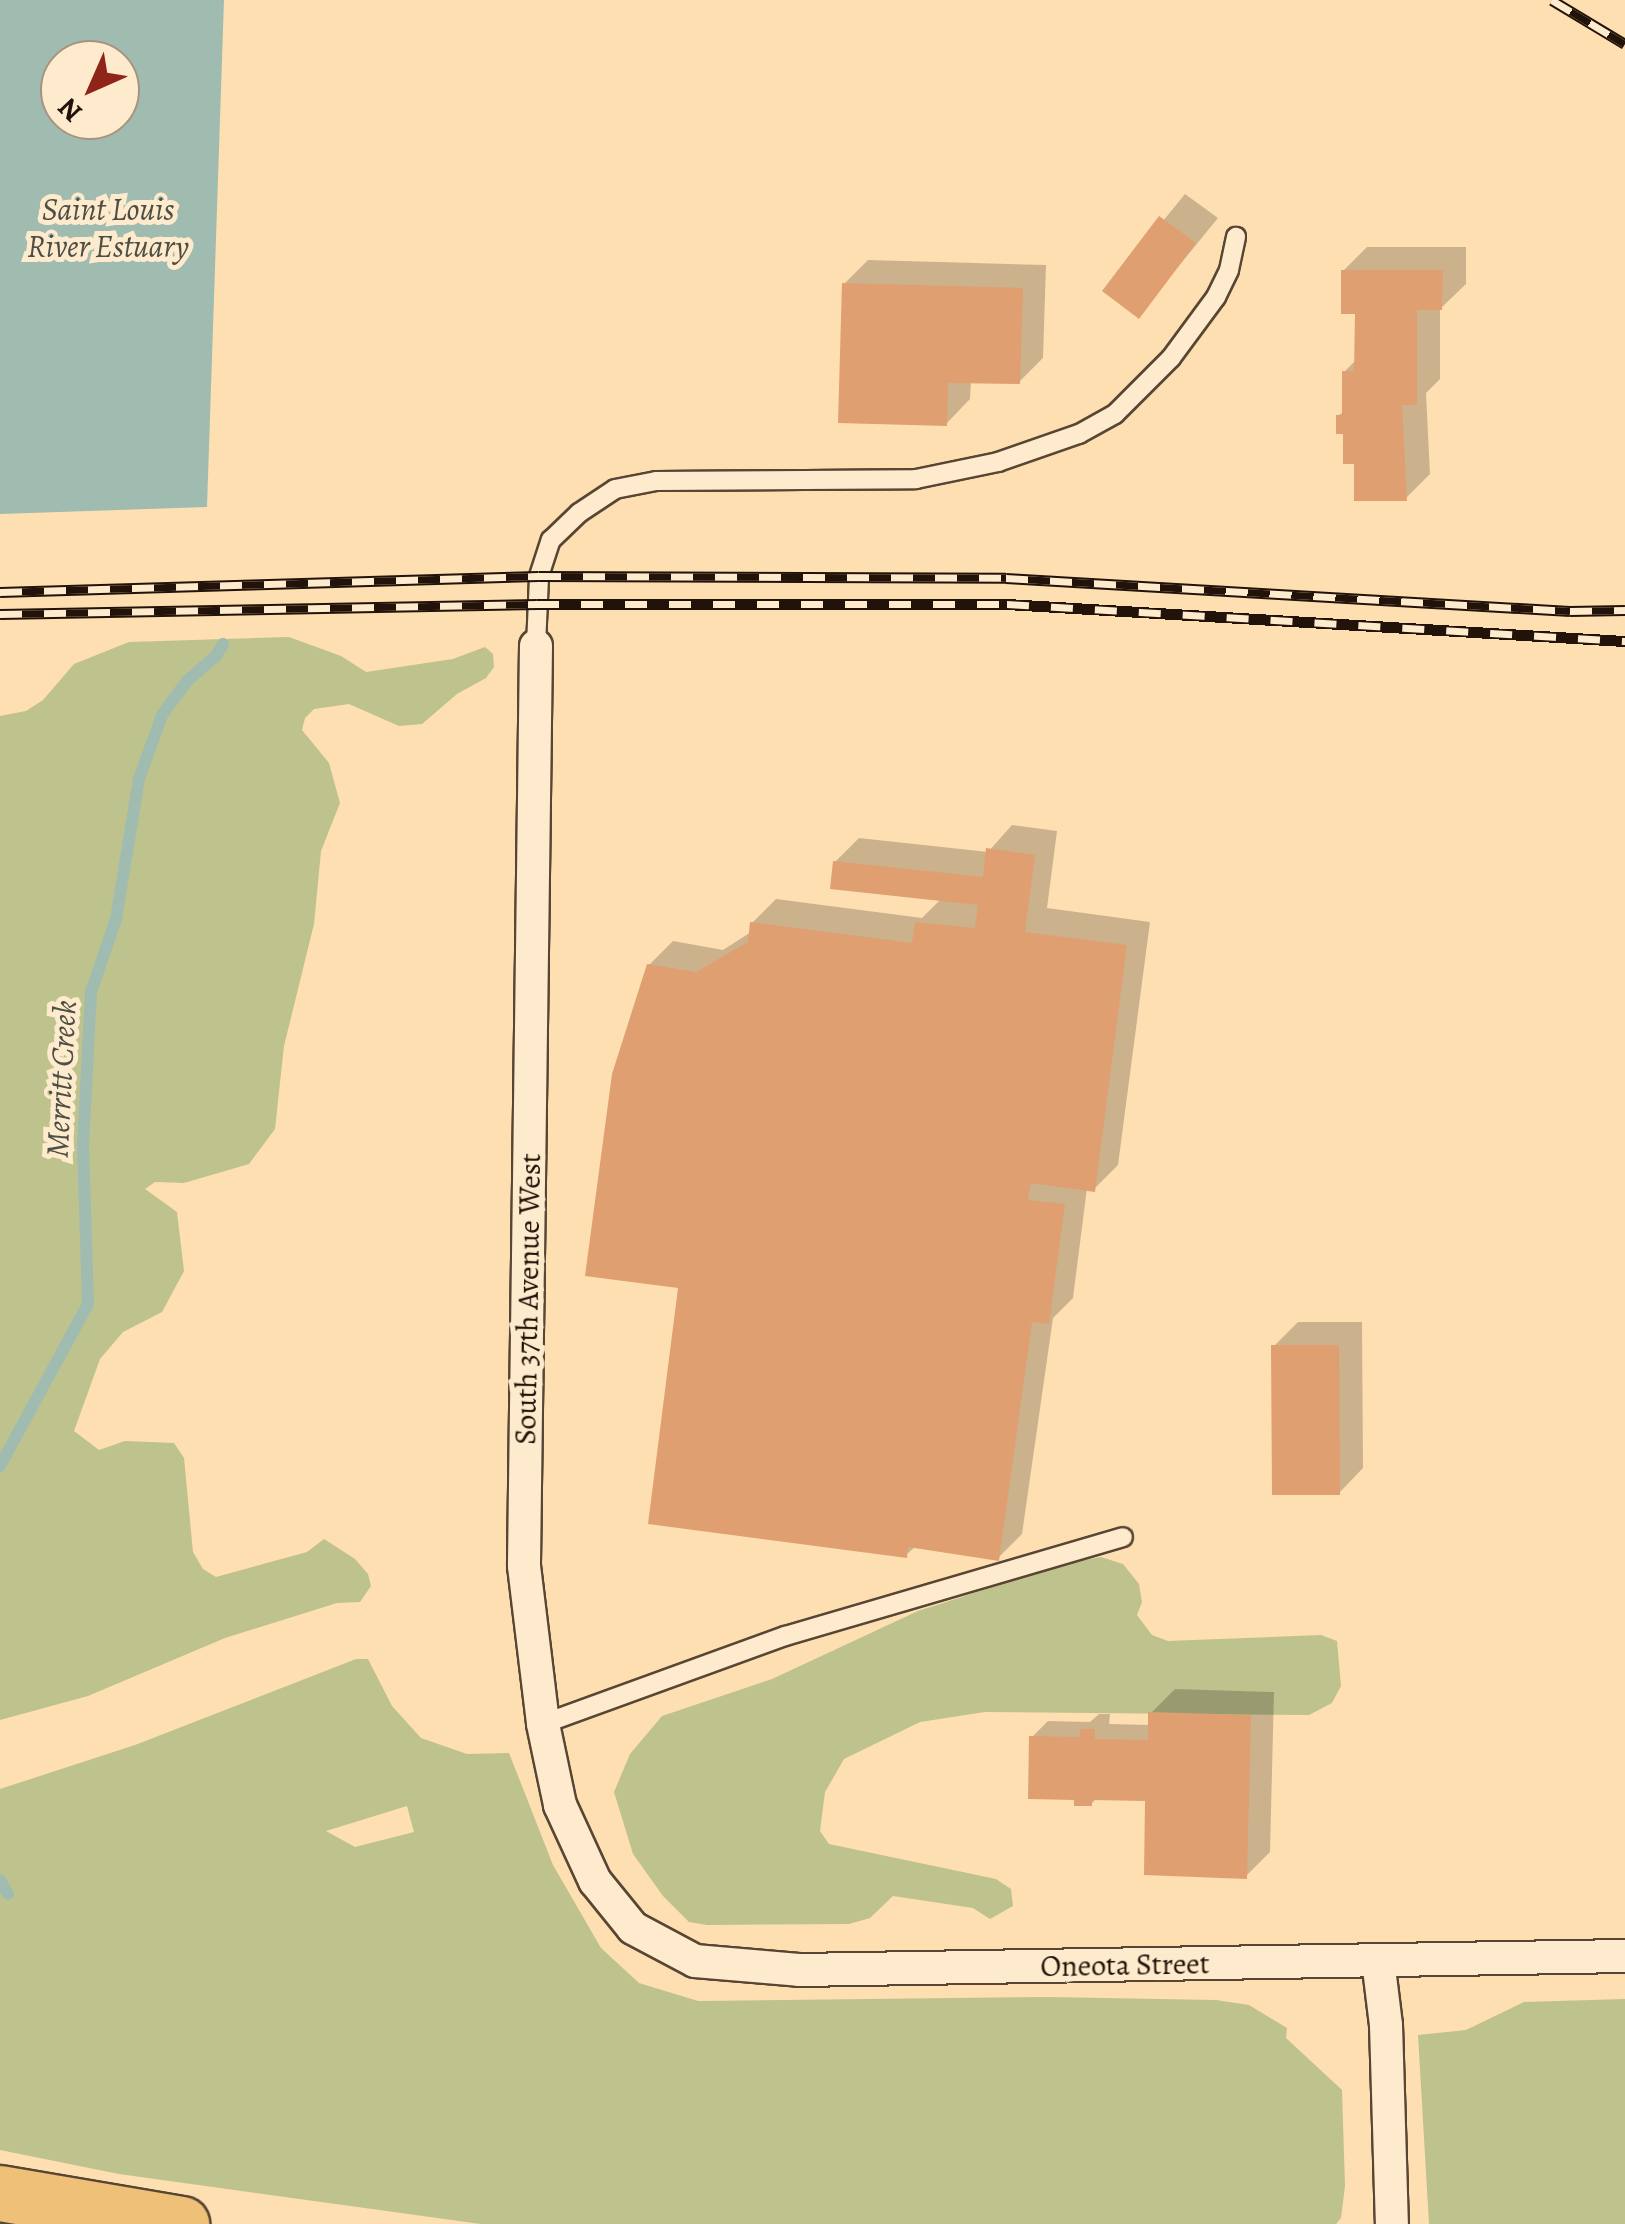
<!DOCTYPE html>
<html>
<head>
<meta charset="utf-8">
<style>
	body { margin:0 }
	#map { position:relative; width:1625px; height:2224px; overflow:hidden; background:#fedfb1; font-family:Alegreya,serif }
	div>[style] { position:absolute }
	.green>* { inset:0; background:#bec28d }
	.water>* { inset:0; background:#a0bcb1 }
	.shadow>* { inset:0; background:#0003 }
	.stream>* { height:12px; margin:-6px; padding:0 6px; transform-origin:6px; border-radius:6px; background:#a0bcb1 }
	.building>* { inset:0; background:#df9f71 }
	.roads { filter:drop-shadow(2px 0 #584634) drop-shadow(-2px 0 #584634) drop-shadow(0 2px #584634) drop-shadow(0 -2px #584634) }
	.lane>* { height:18px; margin:-9px; padding:0 9px; transform-origin:9px; border-radius:9px; background:#feeacc }
	.street>* { height:32px; margin:-16px; padding:0 16px; transform-origin:16px; border-radius:16px; background:#feeacc }
	.highway>* { height:55px; margin:-27.5px; padding:0 27.5px; transform-origin:27.5px; border-radius:27.5px; background:#efc078 }
	.rail>* { height:11px; margin-top:-5.5px; transform-origin:0; background:repeating-linear-gradient(90deg,#feeacc 0 22px,#21130a 0 44px); box-sizing:border-box; border-block:2px solid #21130a }
	span { translate:-50% -50%; white-space:nowrap; text-align:center; line-height:1.15; -webkit-text-stroke:10px #feeacc; paint-order:stroke }
	.street-label { font-size:30px; color:#21130a }
	.water-label { font-size:32px; color:#4d4e44; font-style:italic }
	.north { position:absolute; left:40px; top:40px; width:100px; height:100px; box-sizing:border-box; background:#feeacc; border:2px solid #a6947e; border-radius:50%; rotate:225deg; font-size:28px; font-weight:700; line-height:40px; text-align:center; color:#21130a }
	.north::after { content:''; display:block; margin:auto; width:35px; height:45px; background:#8f2418; clip-path:polygon(50% 0,100% 100%,50% 72%,0 100%) }
</style>
</head>
<body>
<div id="map">
	<div class="green">
		<i style="clip-path:polygon(289px 637px,341px 656px,366px 672px,453px 659px,485px 647px,493px 654px,494px 667px,486px 678px,457px 694px,422px 724px,399px 726px,349px 704px,314px 709px,305px 718px,302px 730px,329px 763px,340px 803px,321px 851px,314px 924px,284px 1046px,275px 1129px,249px 1164px,184px 1183px,155px 1182px,145px 1189px,177px 1212px,184px 1271px,162px 1312px,123px 1332px,100px 1359px,74px 1431px,99px 1450px,125px 1441px,174px 1443px,184px 1458px,193px 1552px,203px 1569px,216px 1577px,307px 1552px,324px 1539px,355px 1559px,368px 1574px,371px 1586px,360px 1602px,337px 1603px,225px 1638px,88px 1696px,0 1720px,0 716px,26px 711px,43px 700px,74px 664px,129px 642px)"></i>
		<i style="clip-path:polygon(1101px 1557px,1123px 1564px,1139px 1584px,1142px 1602px,1137px 1615px,1152px 1635px,1168px 1641px,1321px 1635px,1337px 1641px,1341px 1686px,1332px 1703px,1309px 1715px,985px 1712px,920px 1722px,844px 1759px,825px 1792px,820px 1831px,829px 1844px,996px 1879px,1011px 1889px,1013px 1906px,990px 1919px,973px 1908px,893px 1896px,870px 1918px,849px 1924px,707px 1925px,689px 1922px,663px 1896px,633px 1854px,614px 1792px,630px 1754px,662px 1716px,772px 1679px,918px 1611px,1068px 1563px)"></i>
		<i style="clip-path:polygon(evenodd,356px 1659px,368px 1659px,392px 1706px,421px 1738px,467px 1754px,509px 1753px,553px 1865px,601px 1948px,639px 1983px,698px 2001px,1048px 1997px,1216px 2000px,1249px 2005px,1287px 2028px,1286px 2038px,1342px 2090px,1345px 2186px,1341px 2218px,1336px 2224px,481px 2224px,119px 2174px,0 2150px,0 1789px,135px 1745px,356px 1659px,407px 1806px,414px 1832px,355px 1847px,326px 1831px,407px 1806px)"></i>
		<i style="clip-path:polygon(1625px 1999px,1625px 2224px,1429px 2224px,1418px 2035px,1466px 2030px,1524px 2002px)"></i>
	</div>
	<div class="water">
		<i style="clip-path:polygon(evenodd,0 0,224px 0,207px 507px,0 514px,0 0,60px 60px,120px 60px,120px 120px,60px 120px,60px 60px)"></i>
	</div>
	<div class="shadow">
		<i style="clip-path:polygon(1185px 194px,1218px 218px,1138px 316px,1106px 291px)"></i>
		<i style="clip-path:polygon(1367px 247px,1466px 247px,1466px 284px,1440px 309px,1440px 379px,1426px 393px,1430px 474px,1406px 498px,1357px 462px,1338px 416px,1344px 411px,1344px 372px,1357px 359px,1357px 312px,1343px 271px)"></i>
		<i style="clip-path:polygon(868px 260px,1046px 265px,1043px 358px,1019px 382px,971px 381px,970px 399px,946px 424px,844px 284px)"></i>
		<i style="clip-path:polygon(1012px 825px,1057px 831px,1047px 908px,1150px 922px,1118px 1165px,1094px 1189px,1087px 1188px,1073px 1298px,1053px 1318px,1022px 1534px,998px 1558px,916px 1546px,906px 1555px,681px 1286px,649px 965px,673px 941px,723px 950px,751px 932px,752px 923px,776px 899px,922px 918px,941px 899px,835px 862px,859px 838px,988px 852px)"></i>
		<i style="clip-path:polygon(1298px 1322px,1362px 1322px,1363px 1468px,1339px 1493px,1274px 1346px)"></i>
		<i style="clip-path:polygon(1175px 1689px,1274px 1692px,1270px 1852px,1246px 1876px,1148px 1794px,1097px 1798px,1091px 1804px,1032px 1737px,1048px 1721px,1090px 1722px,1099px 1714px,1110px 1714px,1109px 1724px,1150px 1725px,1151px 1713px)"></i>
	</div>
	<div class="stream">
		<i style="left:0;top:1466px;width:184px;rotate:-61.5deg"></i>
		<i style="left:88px;top:1304px;width:159px;rotate:-91.8deg"></i>
		<i style="left:83px;top:1145px;width:153px;rotate:-87deg"></i>
		<i style="left:91px;top:992px;width:77px;rotate:-71.1deg"></i>
		<i style="left:116px;top:919px;width:142px;rotate:-80.7deg"></i>
		<i style="left:139px;top:779px;width:68px;rotate:-70.2deg"></i>
		<i style="left:162px;top:715px;width:42px;rotate:-53.7deg"></i>
		<i style="left:187px;top:681px;width:38px;rotate:-41deg"></i>
		<i style="left:216px;top:656px;width:14px;rotate:-60deg"></i>
		<i style="left:0;top:1880px;width:16px;rotate:60deg"></i>
	</div>
	<div class="building">
		<i style="clip-path:polygon(1159px 216px,1196px 243px,1139px 319px,1102px 291px)"></i>
		<i style="clip-path:polygon(1341px 270px,1443px 270px,1442px 310px,1417px 310px,1417px 405px,1402px 405px,1407px 501px,1354px 501px,1354px 464px,1343px 464px,1343px 434px,1336px 434px,1336px 415px,1342px 415px,1342px 371px,1354px 371px,1355px 314px,1341px 314px)"></i>
		<i style="clip-path:polygon(842px 283px,1023px 288px,1020px 384px,948px 383px,947px 426px,838px 423px)"></i>
		<i style="clip-path:polygon(986px 848px,1035px 855px,1025px 932px,1127px 945px,1095px 1192px,1031px 1183px,1028px 1200px,1065px 1204px,1049px 1324px,1032px 1322px,999px 1561px,908px 1547px,907px 1558px,648px 1524px,678px 1288px,585px 1276px,612px 1074px,647px 964px,696px 972px,748px 942px,750px 922px,912px 943px,915px 922px,975px 928px,978px 905px,830px 889px,833px 861px,983px 877px)"></i>
		<i style="clip-path:polygon(1271px 1345px,1339px 1345px,1340px 1495px,1272px 1495px)"></i>
		<i style="clip-path:polygon(1148px 1712px,1251px 1715px,1247px 1879px,1144px 1875px,1145px 1801px,1092px 1800px,1092px 1806px,1074px 1806px,1074px 1800px,1028px 1799px,1029px 1736px,1080px 1737px,1080px 1729px,1095px 1729px,1095px 1739px,1148px 1740px)"></i>
	</div>
	<div class="roads">
		<div class="lane">
			<i style="left:536px;top:646px;width:70px;rotate:-87.5deg"></i>
			<i style="left:539px;top:576px;width:38px;rotate:-72deg"></i>
			<i style="left:551px;top:540px;width:39px;rotate:-44deg"></i>
			<i style="left:579px;top:513px;width:43px;rotate:-33.7deg"></i>
			<i style="left:615px;top:489px;width:42px;rotate:-11deg"></i>
			<i style="left:656px;top:481px;width:260px;rotate:-0.4deg"></i>
			<i style="left:916px;top:479px;width:84px;rotate:-11.7deg"></i>
			<i style="left:998px;top:462px;width:86px;rotate:-19.1deg"></i>
			<i style="left:1079px;top:434px;width:41px;rotate:-29.1deg"></i>
			<i style="left:1115px;top:414px;width:79px;rotate:-45deg"></i>
			<i style="left:1171px;top:358px;width:76px;rotate:-53.6deg"></i>
			<i style="left:1216px;top:297px;width:30px;rotate:-64deg"></i>
			<i style="left:1229px;top:270px;width:34px;rotate:-78deg"></i>
			<i style="left:543px;top:1724px;width:258px;rotate:-20deg"></i>
			<i style="left:785px;top:1636px;width:352px;rotate:-16.3deg"></i>
		</div>
		<div class="street">
			<i style="left:536px;top:646px;width:920px;rotate:90.75deg"></i>
			<i style="left:524px;top:1566px;width:159px;rotate:83.1deg"></i>
			<i style="left:543px;top:1724px;width:83px;rotate:78.1deg"></i>
			<i style="left:560px;top:1805px;width:84px;rotate:65.3deg"></i>
			<i style="left:595px;top:1881px;width:60px;rotate:51deg"></i>
			<i style="left:633px;top:1928px;width:70px;rotate:28deg"></i>
			<i style="left:695px;top:1961px;width:104px;rotate:4.9deg"></i>
			<i style="left:799px;top:1970px;width:826px;rotate:-0.97deg"></i>
			<i style="left:1378px;top:1960px;width:65px;rotate:83deg"></i>
			<i style="left:1386px;top:2025px;width:199px;rotate:88.3deg"></i>
		</div>
		<div class="highway">
			<i style="left:0;top:2193px;width:184px;rotate:9.7deg"></i>
		</div>
	</div>
	<div class="rail">
		<i style="left:1552px;top:0;width:85px;rotate:31.1deg"></i>
		<i style="left:0;top:592px;width:539px;rotate:-1.7deg"></i>
		<i style="left:539px;top:576px;width:467px;rotate:0.2deg"></i>
		<i style="left:1006px;top:578px;width:565px;rotate:3.35deg"></i>
		<i style="left:1570px;top:611px;width:55px;rotate:-1deg"></i>
		<i style="left:0;top:614px;width:537px;rotate:-1.07deg"></i>
		<i style="left:537px;top:604px;width:470px"></i>
		<i style="left:1007px;top:604px;width:619px;rotate:3.43deg"></i>
	</div>
	<div class="street-label">
		<span style="left:528px;top:1299px;rotate:-89deg">South 37th Avenue West</span>
		<span style="left:1125px;top:1965px;rotate:-1deg">Oneota Street</span>
	</div>
	<div class="water-label">
		<span style="left:108px;top:228px">Saint Louis<br>River Estuary</span>
		<span style="left:61px;top:1079px;rotate:-87deg">Merritt Creek</span>
	</div>
	<div class="north">N</div>
</div>
</body>
</html>
